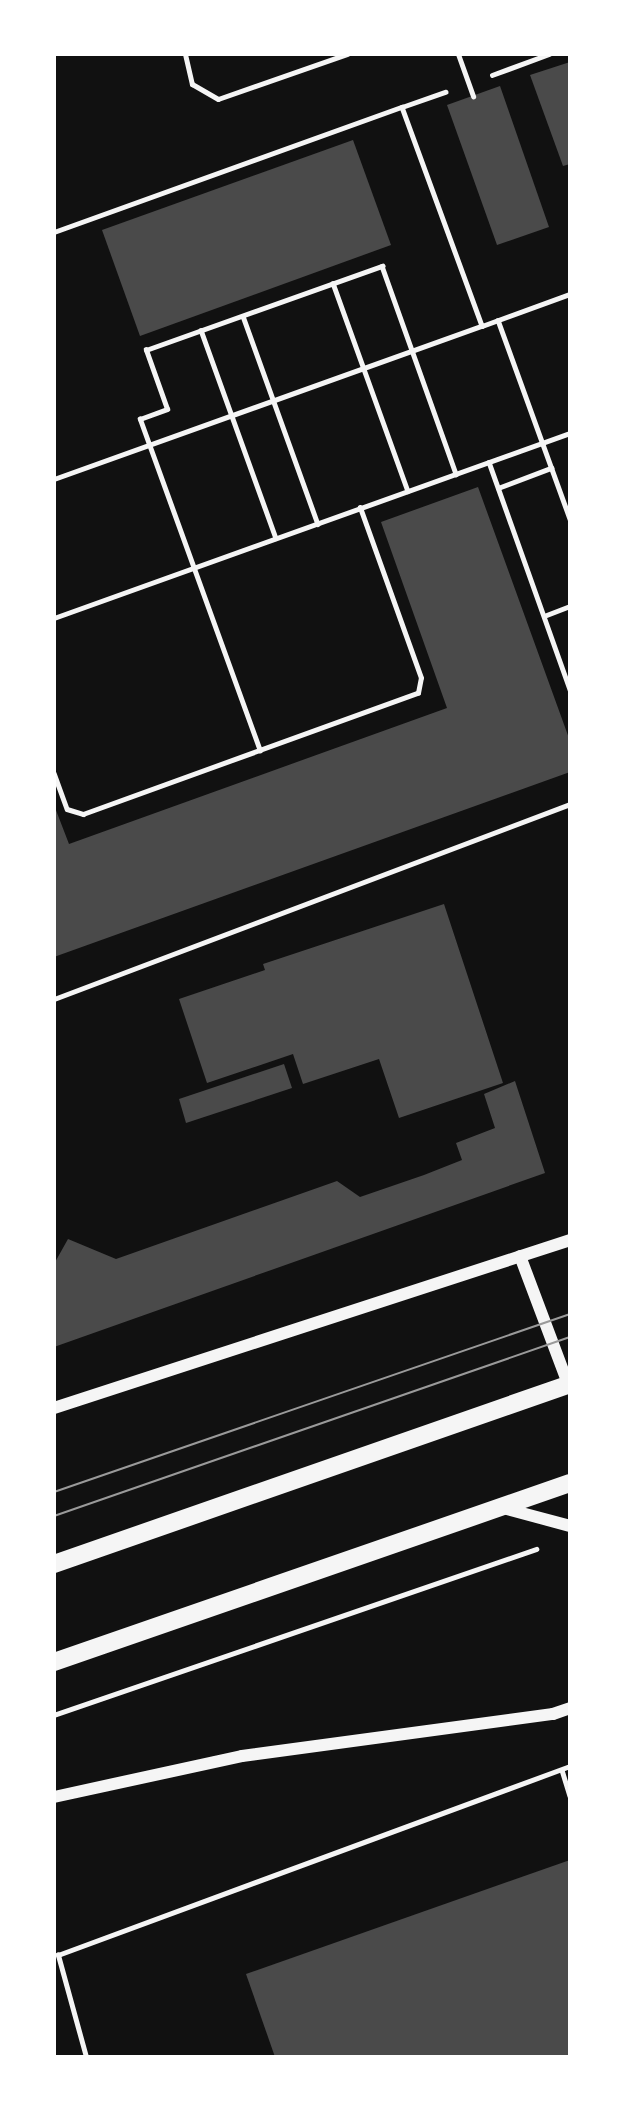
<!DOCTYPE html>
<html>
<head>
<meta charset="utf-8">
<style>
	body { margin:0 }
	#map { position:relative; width:624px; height:2111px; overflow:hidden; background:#111; font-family:Commissioner,sans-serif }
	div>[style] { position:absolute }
	.building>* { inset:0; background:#4a4a4a }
	.path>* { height:4.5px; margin:-2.25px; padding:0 2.25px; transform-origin:2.25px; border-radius:2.25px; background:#f5f5f5 }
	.service>* { height:5px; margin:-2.5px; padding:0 2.5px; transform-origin:2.5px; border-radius:2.5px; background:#f5f5f5 }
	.tertiary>* { height:12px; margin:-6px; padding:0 6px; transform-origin:6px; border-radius:6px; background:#f5f5f5 }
	.primary>* { height:18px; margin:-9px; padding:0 9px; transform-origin:9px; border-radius:9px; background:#f5f5f5 }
	.tram>* { height:2px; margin:-1px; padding:0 1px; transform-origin:1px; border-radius:1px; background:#9a9a9a }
	span { translate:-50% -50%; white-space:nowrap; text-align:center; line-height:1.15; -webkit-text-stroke:5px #fff; paint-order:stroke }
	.frame { position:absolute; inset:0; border:56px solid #fff; pointer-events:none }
</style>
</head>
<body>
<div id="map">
	<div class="building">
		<i style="clip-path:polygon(570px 62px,570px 164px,563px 166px,530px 75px)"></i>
		<i style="clip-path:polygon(500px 86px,549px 227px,497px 245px,447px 105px)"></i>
		<i style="clip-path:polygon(353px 140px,391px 245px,140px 336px,102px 230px)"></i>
		<i style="clip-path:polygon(478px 487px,570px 741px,570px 772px,54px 957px,54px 805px,69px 844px,447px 708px,381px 522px)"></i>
		<i style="clip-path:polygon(444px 904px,503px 1083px,399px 1118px,379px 1059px,303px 1084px,293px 1054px,207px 1083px,179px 999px,265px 970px,263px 964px)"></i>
		<i style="clip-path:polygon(284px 1064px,292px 1088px,186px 1123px,179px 1099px)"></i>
		<i style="clip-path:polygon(515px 1081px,545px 1173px,54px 1347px,54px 1264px,68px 1239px,116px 1259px,337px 1181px,360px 1197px,424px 1175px,462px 1160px,456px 1143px,495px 1128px,484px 1094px)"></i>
		<i style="clip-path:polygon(570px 1860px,570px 2057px,275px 2057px,246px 1974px)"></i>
	</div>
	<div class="path">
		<i style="left:492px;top:75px;width:61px;rotate:-20.2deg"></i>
		<i style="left:402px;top:107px;width:46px;rotate:-19.2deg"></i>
		<i style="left:54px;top:232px;width:370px;rotate:-19.8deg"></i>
		<i style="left:402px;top:107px;width:233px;rotate:69.9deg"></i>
		<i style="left:482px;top:326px;width:94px;rotate:-20deg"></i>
		<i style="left:333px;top:283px;width:221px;rotate:70.2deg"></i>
		<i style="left:243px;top:316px;width:221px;rotate:70.2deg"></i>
		<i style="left:498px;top:320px;width:212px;rotate:70.1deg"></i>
		<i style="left:201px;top:330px;width:221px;rotate:70.2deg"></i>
		<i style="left:489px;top:462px;width:242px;rotate:70.4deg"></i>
		<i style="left:54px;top:479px;width:455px;rotate:-19.7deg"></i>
		<i style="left:498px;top:488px;width:57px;rotate:-20.7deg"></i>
		<i style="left:544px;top:616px;width:28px;rotate:-21deg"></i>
		<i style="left:54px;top:618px;width:548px;rotate:-19.72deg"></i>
		<i style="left:260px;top:751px;width:353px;rotate:-109.9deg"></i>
		<i style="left:140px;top:419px;width:29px;rotate:-20deg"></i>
		<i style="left:167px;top:409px;width:63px;rotate:-109.6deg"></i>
		<i style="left:146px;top:350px;width:251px;rotate:-19.6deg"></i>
		<i style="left:382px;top:266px;width:221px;rotate:70.4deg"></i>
		<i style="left:54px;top:773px;width:38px;rotate:70deg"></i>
		<i style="left:67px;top:809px;width:17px;rotate:17deg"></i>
		<i style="left:83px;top:814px;width:356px;rotate:-19.9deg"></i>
		<i style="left:418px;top:693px;width:15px;rotate:-79deg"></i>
		<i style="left:421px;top:678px;width:181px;rotate:-109.7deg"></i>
		<i style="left:54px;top:1715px;width:510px;rotate:-19deg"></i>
		<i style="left:562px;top:1770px;width:27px;rotate:73deg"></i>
		<i style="left:86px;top:2057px;width:106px;rotate:-105.4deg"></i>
		<i style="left:58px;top:1955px;width:546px;rotate:-20.26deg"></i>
	</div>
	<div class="service">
		<i style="left:185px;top:54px;width:31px;rotate:77deg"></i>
		<i style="left:192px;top:84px;width:30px;rotate:30deg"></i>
		<i style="left:218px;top:99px;width:137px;rotate:-19.2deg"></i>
		<i style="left:458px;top:54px;width:45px;rotate:70.3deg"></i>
		<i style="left:54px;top:999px;width:552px;rotate:-20.7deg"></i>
	</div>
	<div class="tertiary">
		<i style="left:520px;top:1256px;width:137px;rotate:69.4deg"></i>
		<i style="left:54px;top:1408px;width:543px;rotate:-18.03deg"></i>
		<i style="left:503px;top:1508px;width:69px;rotate:15deg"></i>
		<i style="left:54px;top:1797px;width:192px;rotate:-12.3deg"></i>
		<i style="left:242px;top:1756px;width:314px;rotate:-7.7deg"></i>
		<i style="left:553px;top:1714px;width:18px;rotate:-19deg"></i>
	</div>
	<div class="primary">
		<i style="left:54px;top:1564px;width:546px;rotate:-19.23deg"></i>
		<i style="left:54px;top:1662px;width:546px;rotate:-19.13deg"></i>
	</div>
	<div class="tram">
		<i style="left:54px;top:1492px;width:546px;rotate:-19.03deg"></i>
		<i style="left:54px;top:1516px;width:546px;rotate:-19.13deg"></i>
	</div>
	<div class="frame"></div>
</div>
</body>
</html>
